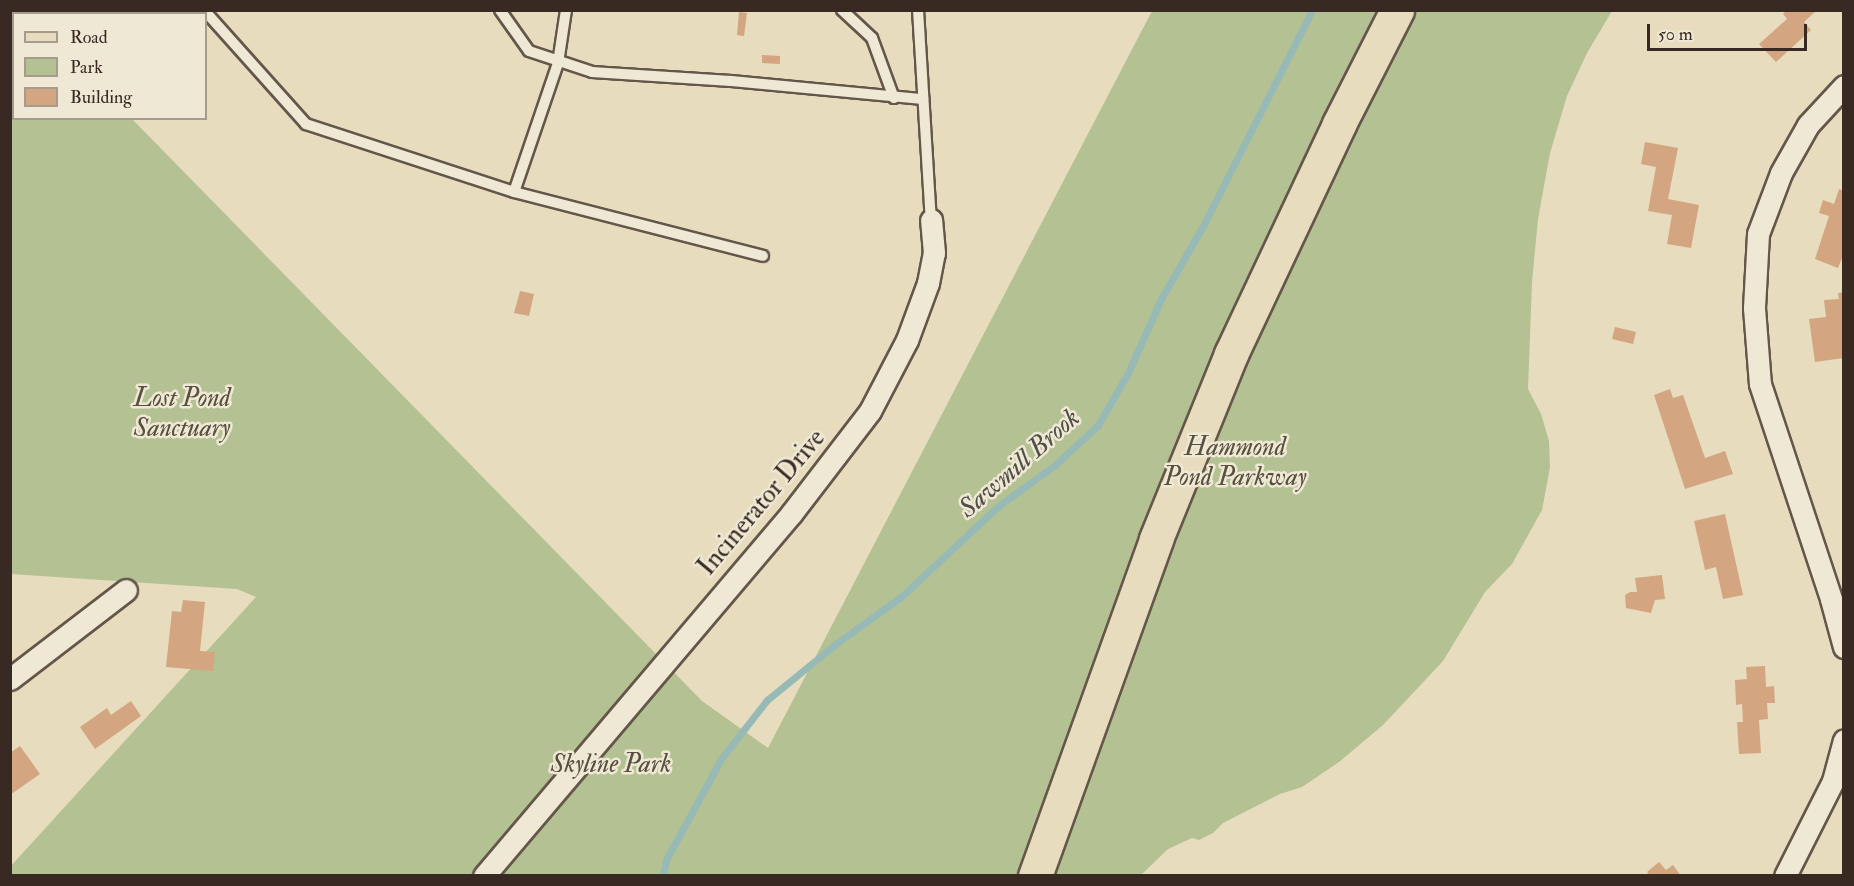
<!DOCTYPE html>
<html>
<head>
<meta charset="utf-8">
<style>
	body { margin:0 }
	#map { position:relative; width:1854px; height:886px; overflow:hidden; background:#e7dcbd; font-family:"IM FELL Double Pica",serif }
	div>[style] { position:absolute }
	.green>* { inset:0; background:#b3c193 }
	.stream>* { height:7px; margin:-3.5px; padding:0 3.5px; transform-origin:3.5px; border-radius:3.5px; background:#97bab6 }
	.building>* { inset:0; background:#d3a581 }
	.roads { filter:drop-shadow(2px 0 #64564a) drop-shadow(-2px 0 #64564a) drop-shadow(0 2px #64564a) drop-shadow(0 -2px #64564a) }
	.service>* { height:10px; margin:-5px; padding:0 5px; transform-origin:5px; border-radius:5px; background:#efe8d4 }
	.minor>* { height:21px; margin:-10.5px; padding:0 10.5px; transform-origin:10.5px; border-radius:10.5px; background:#efe8d4 }
	.primary>* { height:33px; margin:-16.5px; padding:0 16.5px; transform-origin:16.5px; border-radius:16.5px; background:#e7dcbd }
	span { translate:-50% -50%; white-space:nowrap; text-align:center; line-height:1.15; -webkit-text-stroke:5px #efe8d4; paint-order:stroke }
	.park-label { font-size:26px; color:#57503f; font-style:italic }
	.street-label { font-size:26px; color:#382a23 }
	.water-label { font-size:27px; color:#504e48; font-style:italic }
	.frame { position:absolute; inset:0; border:12px solid #382a23; pointer-events:none }
	.legend { position:absolute; left:12px; top:12px; width:195px; height:108px; box-sizing:border-box; background:#efe8d4; border:2px solid #a69c8d; margin:0; padding:8px 10px; list-style:none; font-size:18px; color:#382a23 }
	.legend li { display:flex; align-items:center; gap:12px; height:30px }
	.legend b { width:30px; border:2px solid #a69c8d }
	.scale { position:absolute; left:1647px; top:24px; width:160px; height:27px; box-sizing:border-box; border:3px solid #382a23; border-top:0; padding-left:8px; font-size:18px; line-height:21px; white-space:nowrap; color:#382a23; -webkit-text-stroke:4px #efe8d4; paint-order:stroke }
</style>
</head>
<body>
<div id="map">
	<div class="green">
		<i style="clip-path:polygon(11px 11px,26px 11px,29px 13px,14px 14px,14px 118px,132px 119px,702px 701px,768px 748px,1152px 11px,1612px 11px,1587px 53px,1567px 96px,1550px 153px,1538px 219px,1532px 282px,1528px 389px,1541px 414px,1549px 441px,1550px 467px,1542px 510px,1512px 564px,1485px 592px,1443px 661px,1383px 725px,1339px 762px,1302px 787px,1280px 794px,1223px 823px,1213px 833px,1199px 840px,1192px 838px,1168px 849px,1141px 875px,11px 876px,10px 867px,256px 597px,237px 589px,11px 574px)"></i>
	</div>
	<div class="stream">
		<i style="left:663px;top:876px;width:16px;rotate:-79deg"></i>
		<i style="left:666px;top:860px;width:115px;rotate:-61.4deg"></i>
		<i style="left:721px;top:759px;width:75px;rotate:-52.1deg"></i>
		<i style="left:767px;top:700px;width:90px;rotate:-39.2deg"></i>
		<i style="left:837px;top:643px;width:80px;rotate:-35.9deg"></i>
		<i style="left:902px;top:596px;width:130px;rotate:-43.1deg"></i>
		<i style="left:997px;top:507px;width:72px;rotate:-35.9deg"></i>
		<i style="left:1055px;top:465px;width:59px;rotate:-42.9deg"></i>
		<i style="left:1098px;top:425px;width:60px;rotate:-60deg"></i>
		<i style="left:1128px;top:373px;width:81px;rotate:-66deg"></i>
		<i style="left:1161px;top:299px;width:84px;rotate:-60.1deg"></i>
		<i style="left:1203px;top:226px;width:242px;rotate:-63.2deg"></i>
	</div>
	<div class="building">
		<i style="clip-path:polygon(1787px 10px,1817px 10px,1804px 22px,1811px 30px,1776px 62px,1759px 44px,1787px 19px,1783px 14px)"></i>
		<i style="clip-path:polygon(739px 12px,747px 13px,744px 36px,737px 35px)"></i>
		<i style="clip-path:polygon(762px 55px,780px 56px,780px 64px,762px 63px)"></i>
		<i style="clip-path:polygon(1645px 142px,1678px 148px,1668px 199px,1699px 205px,1691px 248px,1667px 244px,1672px 215px,1648px 211px,1656px 167px,1641px 164px)"></i>
		<i style="clip-path:polygon(1839px 189px,1844px 191px,1844px 253px,1838px 268px,1815px 259px,1829px 216px,1819px 213px,1823px 200px,1834px 204px)"></i>
		<i style="clip-path:polygon(520px 291px,534px 294px,529px 316px,514px 313px)"></i>
		<i style="clip-path:polygon(1844px 292px,1844px 358px,1815px 362px,1809px 319px,1826px 317px,1824px 300px,1839px 299px,1838px 293px)"></i>
		<i style="clip-path:polygon(1615px 327px,1636px 332px,1633px 344px,1612px 339px)"></i>
		<i style="clip-path:polygon(1670px 389px,1673px 398px,1683px 395px,1705px 458px,1725px 451px,1733px 474px,1685px 489px,1654px 395px)"></i>
		<i style="clip-path:polygon(1725px 514px,1743px 595px,1723px 599px,1716px 567px,1705px 570px,1694px 521px)"></i>
		<i style="clip-path:polygon(1662px 575px,1665px 599px,1655px 600px,1651px 613px,1626px 608px,1625px 595px,1630px 592px,1637px 592px,1635px 578px)"></i>
		<i style="clip-path:polygon(183px 600px,205px 602px,200px 651px,215px 652px,213px 671px,166px 667px,172px 611px,181px 612px)"></i>
		<i style="clip-path:polygon(1765px 666px,1766px 687px,1774px 686px,1775px 703px,1767px 703px,1768px 719px,1759px 720px,1761px 753px,1739px 754px,1737px 722px,1743px 722px,1742px 704px,1736px 705px,1735px 680px,1747px 679px,1746px 667px)"></i>
		<i style="clip-path:polygon(131px 701px,141px 716px,95px 749px,80px 727px,107px 708px,111px 715px)"></i>
		<i style="clip-path:polygon(20px 746px,40px 774px,10px 795px,10px 753px)"></i>
		<i style="clip-path:polygon(1659px 862px,1666px 870px,1673px 865px,1681px 876px,1650px 876px,1647px 872px)"></i>
	</div>
	<div class="roads">
		<div class="service">
			<i style="left:204px;top:10px;width:153px;rotate:48.2deg"></i>
			<i style="left:306px;top:124px;width:219px;rotate:18.1deg"></i>
			<i style="left:500px;top:10px;width:50px;rotate:54.7deg"></i>
			<i style="left:529px;top:51px;width:66px;rotate:18.4deg"></i>
			<i style="left:592px;top:72px;width:139px;rotate:3.7deg"></i>
			<i style="left:731px;top:81px;width:193px;rotate:5.4deg"></i>
			<i style="left:566px;top:10px;width:54px;rotate:98.6deg"></i>
			<i style="left:558px;top:63px;width:136px;rotate:108.8deg"></i>
			<i style="left:514px;top:192px;width:257px;rotate:14.4deg"></i>
			<i style="left:842px;top:10px;width:41px;rotate:43deg"></i>
			<i style="left:872px;top:38px;width:64px;rotate:69.9deg"></i>
			<i style="left:918px;top:10px;width:210px;rotate:86.5deg"></i>
		</div>
		<div class="minor">
			<i style="left:1844px;top:86px;width:53px;rotate:132.7deg"></i>
			<i style="left:1808px;top:125px;width:55px;rotate:119.4deg"></i>
			<i style="left:1781px;top:173px;width:65px;rotate:110.7deg"></i>
			<i style="left:1758px;top:234px;width:74px;rotate:93.1deg"></i>
			<i style="left:1754px;top:308px;width:76px;rotate:85.5deg"></i>
			<i style="left:1760px;top:384px;width:226px;rotate:71.7deg"></i>
			<i style="left:1831px;top:599px;width:50px;rotate:74.8deg"></i>
			<i style="left:10px;top:679px;width:146px;rotate:-37.5deg"></i>
			<i style="left:484px;top:876px;width:475px;rotate:-49.7deg"></i>
			<i style="left:791px;top:514px;width:130px;rotate:-52.5deg"></i>
			<i style="left:870px;top:411px;width:80px;rotate:-62.5deg"></i>
			<i style="left:907px;top:340px;width:61px;rotate:-69.8deg"></i>
			<i style="left:928px;top:283px;width:31px;rotate:-79deg"></i>
			<i style="left:934px;top:253px;width:33px;rotate:-95deg"></i>
			<i style="left:1785px;top:876px;width:106px;rotate:-63.2deg"></i>
			<i style="left:1833px;top:781px;width:42px;rotate:-75deg"></i>
		</div>
		<div class="primary">
			<i style="left:1035px;top:876px;width:358px;rotate:-70.2deg"></i>
			<i style="left:1156px;top:539px;width:200px;rotate:-67.9deg"></i>
			<i style="left:1231px;top:354px;width:254px;rotate:-64.8deg"></i>
			<i style="left:1339px;top:124px;width:128px;rotate:-63deg"></i>
		</div>
	</div>
	<div class="park-label">
		<span style="left:182px;top:414px">Lost Pond<br>Sanctuary</span>
		<span style="left:1235px;top:463px">Hammond<br>Pond Parkway</span>
		<span style="left:611px;top:765px">Skyline Park</span>
	</div>
	<div class="street-label">
		<span style="left:762px;top:503px;rotate:-50deg">Incinerator Drive</span>
	</div>
	<div class="water-label">
		<span style="left:1019px;top:463px;rotate:-41deg">Sawmill Brook</span>
	</div>
	<div class="frame"></div>
	<ul class="legend">
	<li><b style="height:8px;background:#e7dcbd"></b>Road</li>
	<li><b style="height:16px;background:#b3c193"></b>Park</li>
	<li><b style="height:16px;background:#d3a581"></b>Building</li>
	</ul>
	<div class="scale">50 m</div>
</div>
</body>
</html>
